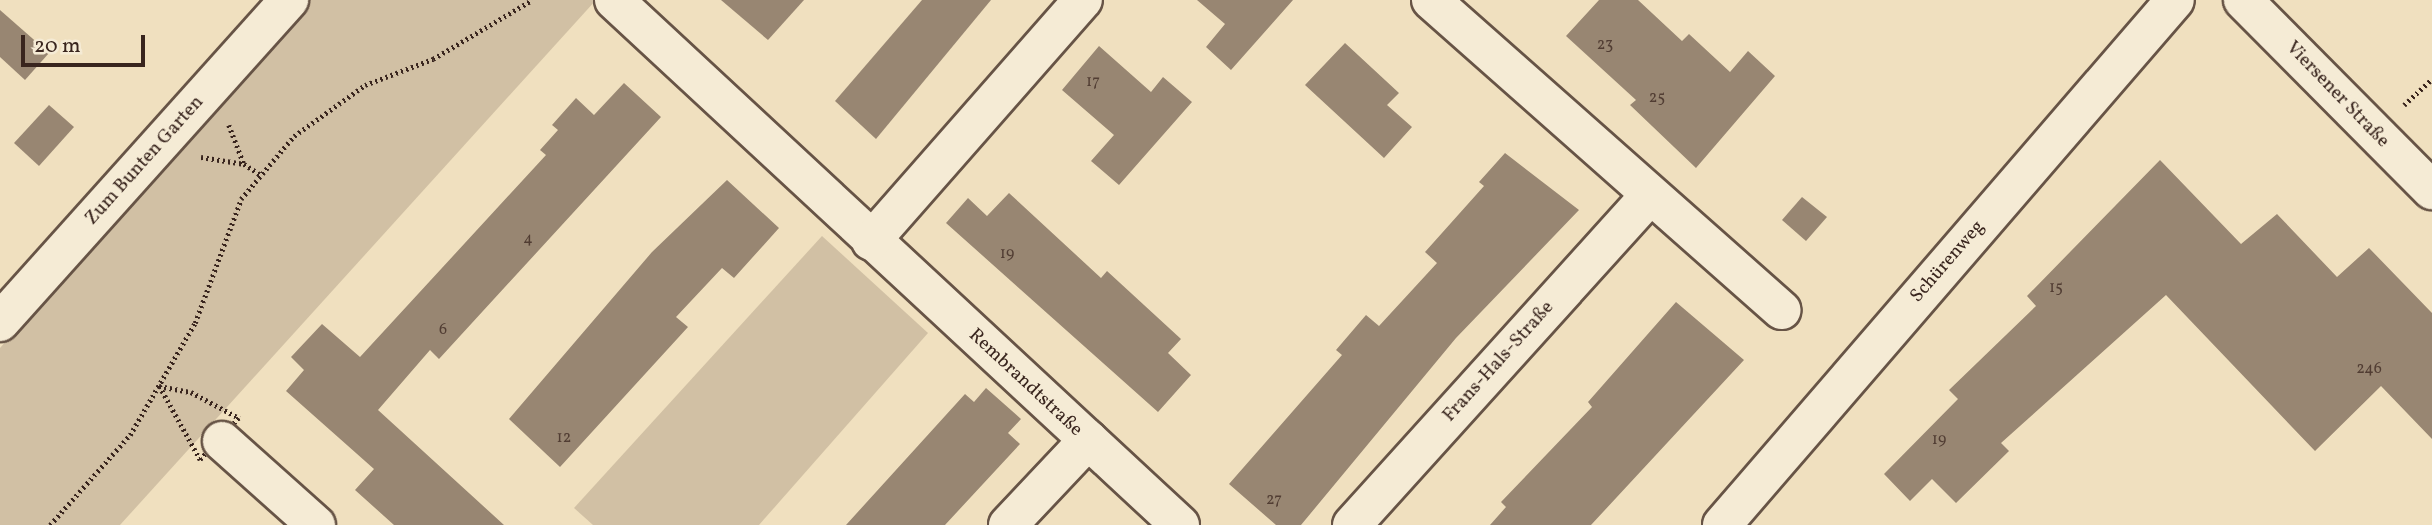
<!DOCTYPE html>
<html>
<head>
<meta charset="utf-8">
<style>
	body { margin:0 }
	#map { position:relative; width:2432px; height:525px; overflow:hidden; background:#f0e0bf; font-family:Vollkorn,serif }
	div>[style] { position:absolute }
	.green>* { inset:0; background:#d1c0a4 }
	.building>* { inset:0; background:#988672 }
	.path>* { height:4.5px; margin-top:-2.25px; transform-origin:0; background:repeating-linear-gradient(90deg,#39251e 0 2px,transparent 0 5.5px) }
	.roads { filter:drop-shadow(2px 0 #675446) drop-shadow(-2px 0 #675446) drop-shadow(0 2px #675446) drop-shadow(0 -2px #675446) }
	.minor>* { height:38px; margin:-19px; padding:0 19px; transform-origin:19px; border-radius:19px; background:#f5ebd5 }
	.secondary>* { height:38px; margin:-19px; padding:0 19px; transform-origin:19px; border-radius:19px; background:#f5ebd5 }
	span { translate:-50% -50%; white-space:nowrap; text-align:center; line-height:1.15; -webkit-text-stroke:5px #f5ebd5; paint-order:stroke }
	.number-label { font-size:16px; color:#513d33 }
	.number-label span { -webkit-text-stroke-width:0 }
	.street-label { font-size:19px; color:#39251e }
	.scale { position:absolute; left:21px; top:35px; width:124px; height:32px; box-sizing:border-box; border:4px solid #39251e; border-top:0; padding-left:9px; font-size:21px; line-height:24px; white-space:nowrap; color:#39251e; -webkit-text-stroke:5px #f5ebd5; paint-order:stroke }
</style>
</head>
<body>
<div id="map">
	<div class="green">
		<i style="clip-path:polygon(302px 0,596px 0,120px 525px,0 525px,0 348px)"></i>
		<i style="clip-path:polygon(822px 236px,928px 333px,759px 525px,593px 525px,574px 508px)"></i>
	</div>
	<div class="building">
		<i style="clip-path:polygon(721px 0,804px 0,768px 40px)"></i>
		<i style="clip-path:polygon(922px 0,991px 0,876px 139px,835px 101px)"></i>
		<i style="clip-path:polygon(1197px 0,1293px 0,1231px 70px,1206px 47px,1225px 24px)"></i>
		<i style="clip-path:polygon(1599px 0,1638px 0,1682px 41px,1689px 34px,1730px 72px,1748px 51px,1775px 76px,1696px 168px,1630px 105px,1636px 100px,1566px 36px)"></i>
		<i style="clip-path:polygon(0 10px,49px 53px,25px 80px,0 57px)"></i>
		<i style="clip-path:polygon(1345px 43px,1399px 93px,1387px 105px,1412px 127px,1384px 158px,1305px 85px)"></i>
		<i style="clip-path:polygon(1099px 46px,1151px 92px,1163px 77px,1192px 102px,1119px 185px,1091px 161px,1114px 135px,1062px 90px)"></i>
		<i style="clip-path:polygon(624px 83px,661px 117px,439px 359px,430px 350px,378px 410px,504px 525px,394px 525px,355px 490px,374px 469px,286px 391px,304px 370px,291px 357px,322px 324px,360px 357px,546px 155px,540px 150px,558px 130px,552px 125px,576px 98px,594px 115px)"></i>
		<i style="clip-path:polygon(49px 105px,74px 127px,39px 166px,14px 143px)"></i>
		<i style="clip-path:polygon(1505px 153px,1579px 210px,1456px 338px,1301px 525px,1276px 525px,1229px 484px,1342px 355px,1336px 350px,1366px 315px,1379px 326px,1437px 263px,1425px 252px,1484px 186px,1479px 182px)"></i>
		<i style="clip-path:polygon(2160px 160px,2241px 244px,2277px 214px,2337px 277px,2369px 248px,2432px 313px,2432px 439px,2381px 386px,2315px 451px,2166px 295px,2001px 443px,2009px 451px,1956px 503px,1932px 479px,1910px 501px,1884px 474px,1958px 399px,1949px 390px,2036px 306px,2027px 296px)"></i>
		<i style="clip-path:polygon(727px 180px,779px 228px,734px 278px,722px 268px,676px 317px,688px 327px,560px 467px,509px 419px,652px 252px)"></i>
		<i style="clip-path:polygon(1009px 193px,1101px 278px,1107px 271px,1181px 339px,1168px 353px,1191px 375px,1158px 412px,946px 223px,968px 198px,987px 216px)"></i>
		<i style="clip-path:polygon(1802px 197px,1827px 217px,1806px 241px,1782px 220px)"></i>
		<i style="clip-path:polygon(1676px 302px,1744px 360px,1591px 525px,1490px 525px,1506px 507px,1501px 502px,1592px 407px,1588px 402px)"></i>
		<i style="clip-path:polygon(986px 388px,1021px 419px,1008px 433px,1020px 444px,945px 525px,846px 525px,965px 394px,974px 402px)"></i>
	</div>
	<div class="path">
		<i style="left:2404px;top:105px;width:38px;rotate:-43deg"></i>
		<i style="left:229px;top:125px;width:42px;rotate:69deg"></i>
		<i style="left:244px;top:164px;width:20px;rotate:33deg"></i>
		<i style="left:201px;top:157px;width:44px;rotate:9.2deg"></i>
		<i style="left:159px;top:386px;width:33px;rotate:11deg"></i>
		<i style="left:191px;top:392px;width:55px;rotate:28.4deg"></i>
		<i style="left:239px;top:418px;width:57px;rotate:132.9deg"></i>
		<i style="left:200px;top:460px;width:85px;rotate:-119deg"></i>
		<i style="left:50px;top:525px;width:120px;rotate:-48.4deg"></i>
		<i style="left:130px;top:435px;width:129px;rotate:-59.9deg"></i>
		<i style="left:195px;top:323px;width:132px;rotate:-69.6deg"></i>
		<i style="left:241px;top:199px;width:82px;rotate:-49.9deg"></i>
		<i style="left:294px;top:136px;width:87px;rotate:-35.7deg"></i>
		<i style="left:365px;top:85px;width:73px;rotate:-20.9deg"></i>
		<i style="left:433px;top:59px;width:115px;rotate:-30.8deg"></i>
	</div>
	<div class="roads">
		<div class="minor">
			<i style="left:614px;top:0;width:772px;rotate:42.85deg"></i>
			<i style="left:1431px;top:0;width:468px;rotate:41.5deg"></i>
			<i style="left:871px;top:241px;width:321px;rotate:-48.7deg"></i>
			<i style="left:0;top:322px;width:433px;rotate:-48.1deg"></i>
			<i style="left:222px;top:441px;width:126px;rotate:41.8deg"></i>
			<i style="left:1008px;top:525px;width:117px;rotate:-46.7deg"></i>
			<i style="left:1352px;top:525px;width:440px;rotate:-47.9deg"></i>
		</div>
		<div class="secondary">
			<i style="left:2243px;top:0;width:268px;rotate:45.2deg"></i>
			<i style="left:1722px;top:525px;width:693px;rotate:-49.21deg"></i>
		</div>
	</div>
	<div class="number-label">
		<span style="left:1605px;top:45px">23</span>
		<span style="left:1093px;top:82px">17</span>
		<span style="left:1657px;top:98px">25</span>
		<span style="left:528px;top:239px">4</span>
		<span style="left:1007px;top:254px">19</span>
		<span style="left:2056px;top:288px">15</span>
		<span style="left:443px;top:330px">6</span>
		<span style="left:2369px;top:369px">246</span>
		<span style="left:564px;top:438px">12</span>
		<span style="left:1939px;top:440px">19</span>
		<span style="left:1274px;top:500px">27</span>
	</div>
	<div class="street-label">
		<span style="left:2337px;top:95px;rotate:46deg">Viersener Straße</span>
		<span style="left:145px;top:161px;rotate:-48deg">Zum Bunten Garten</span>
		<span style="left:1948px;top:262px;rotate:-49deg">Schürenweg</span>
		<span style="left:1499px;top:362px;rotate:-48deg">Frans-Hals-Straße</span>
		<span style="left:1025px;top:383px;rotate:43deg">Rembrandtstraße</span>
	</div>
	<div class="scale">20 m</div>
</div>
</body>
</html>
